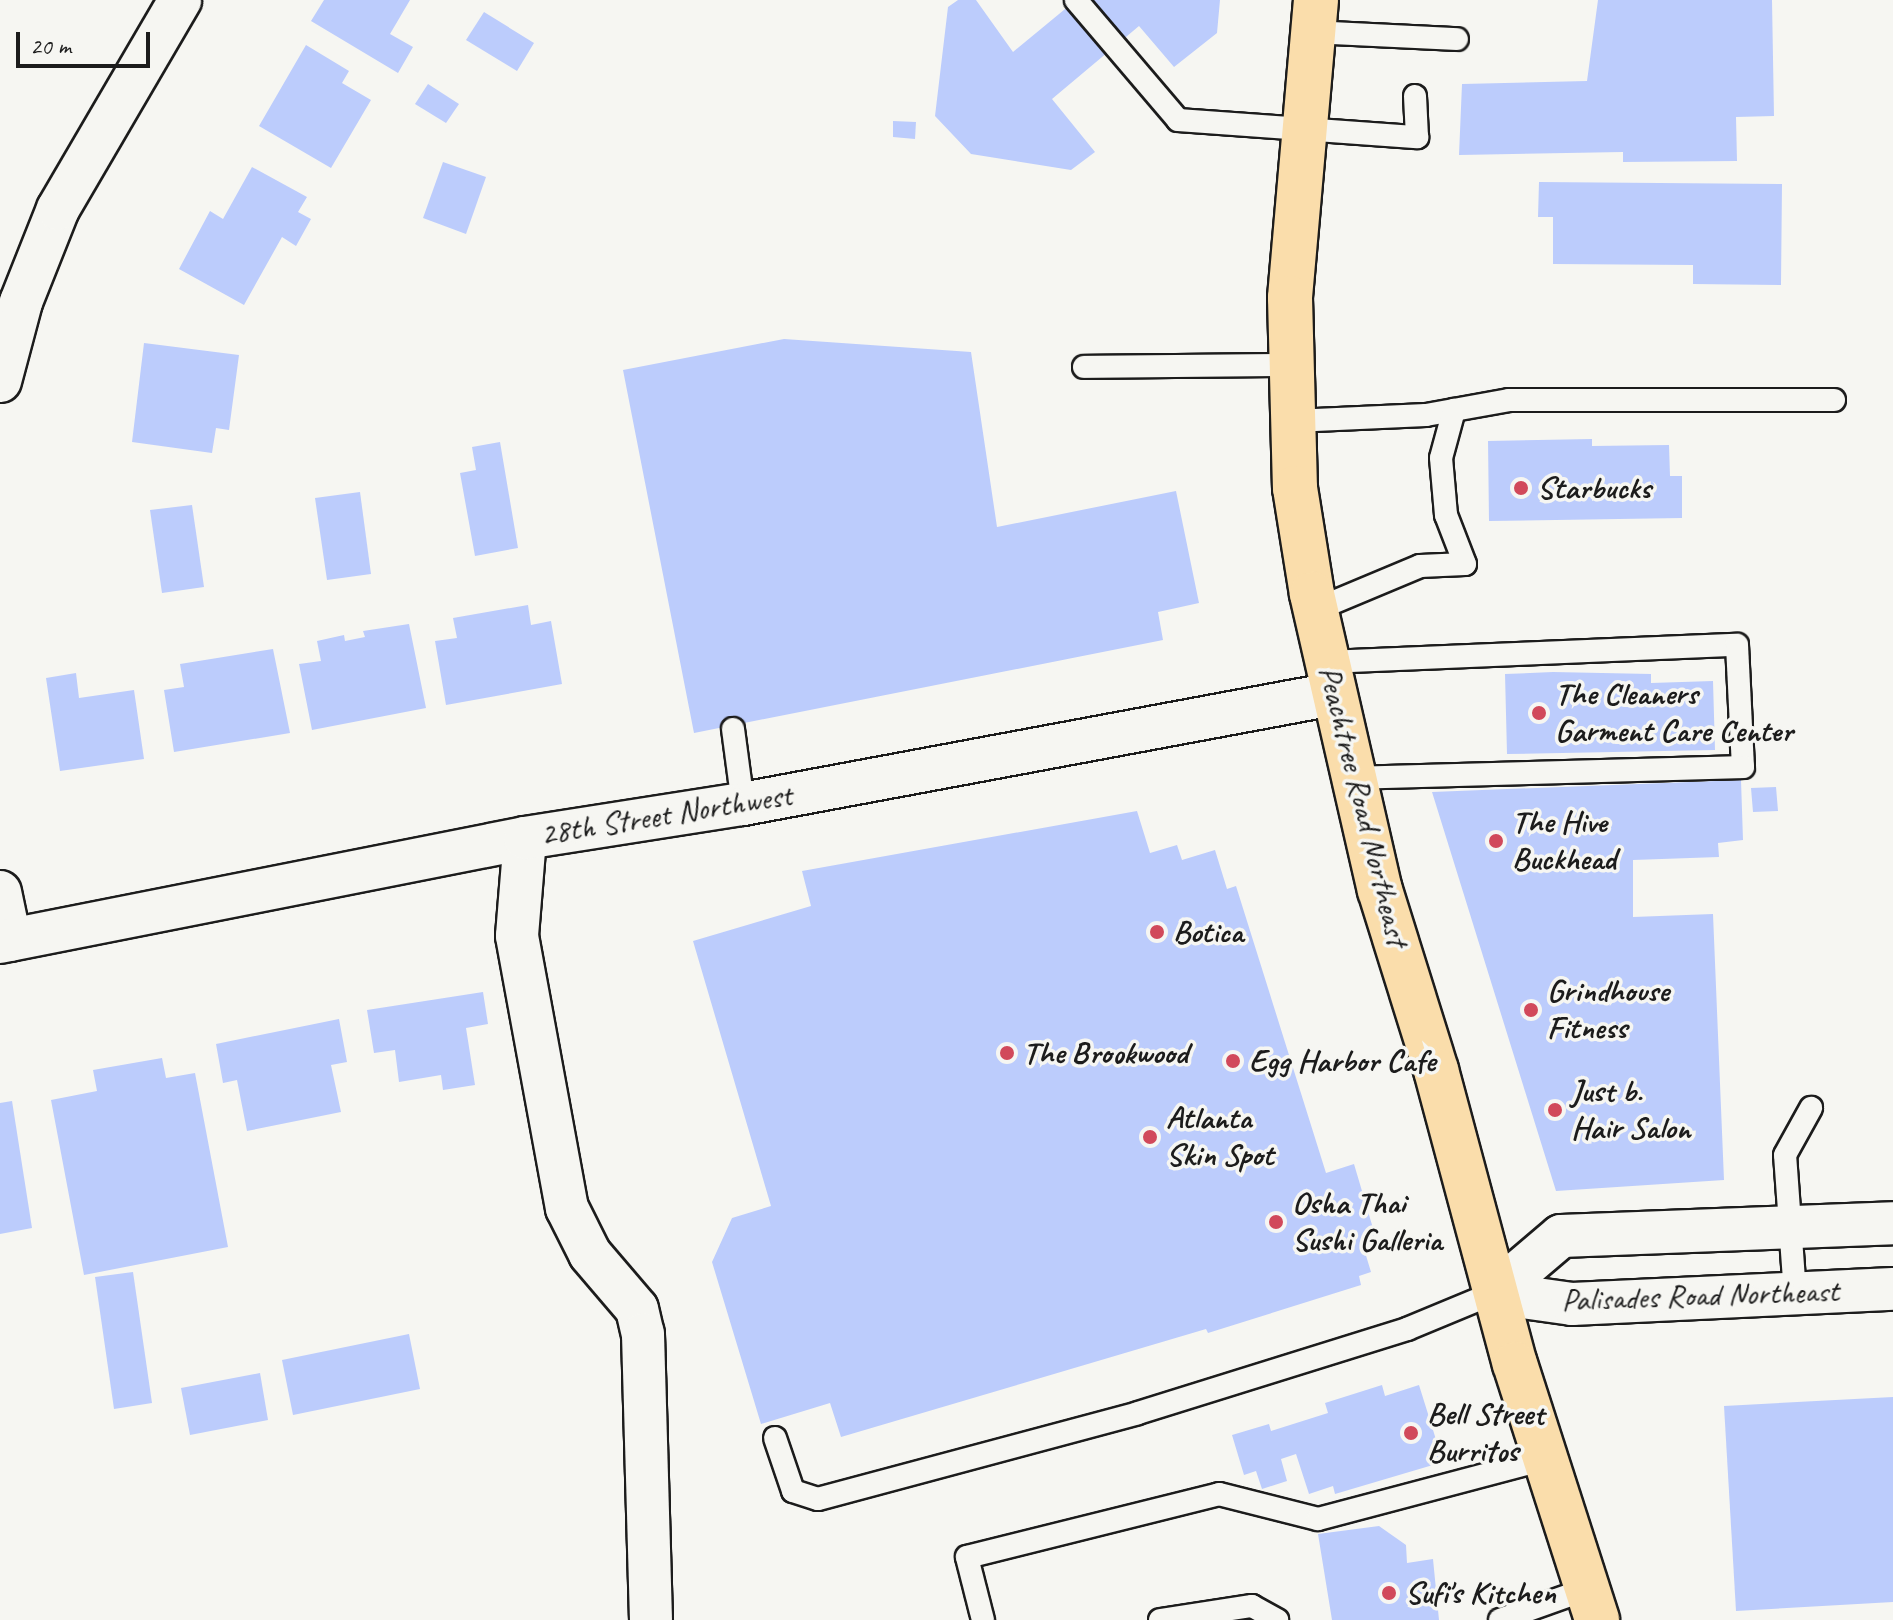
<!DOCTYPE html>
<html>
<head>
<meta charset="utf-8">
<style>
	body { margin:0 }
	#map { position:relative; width:1893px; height:1620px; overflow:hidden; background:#f6f6f2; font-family:Caveat,sans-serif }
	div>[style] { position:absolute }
	.building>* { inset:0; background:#bcccfc }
	.roads { filter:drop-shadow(2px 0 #1c1c1c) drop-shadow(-2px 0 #1c1c1c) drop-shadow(0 2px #1c1c1c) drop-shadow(0 -2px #1c1c1c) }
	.lane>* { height:22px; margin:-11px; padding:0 11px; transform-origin:11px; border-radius:11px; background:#f6f6f2 }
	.street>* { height:42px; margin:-21px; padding:0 21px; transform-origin:21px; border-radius:21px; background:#f6f6f2 }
	.highway>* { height:44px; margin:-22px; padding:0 22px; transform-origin:22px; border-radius:22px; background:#faddab }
	.dots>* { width:22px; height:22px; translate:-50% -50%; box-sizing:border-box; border:4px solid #f6f6f2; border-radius:50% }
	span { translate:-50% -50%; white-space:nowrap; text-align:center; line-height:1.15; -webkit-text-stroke:7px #f6f6f2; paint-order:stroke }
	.poi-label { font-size:32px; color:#1c1c1c; font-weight:700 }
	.left { translate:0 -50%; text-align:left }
	.street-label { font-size:32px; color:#1c1c1c }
	.scale { position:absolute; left:16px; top:32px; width:134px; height:36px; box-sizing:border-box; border:4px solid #1c1c1c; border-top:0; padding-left:10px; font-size:24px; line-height:28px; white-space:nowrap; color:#1c1c1c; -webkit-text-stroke:6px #f6f6f2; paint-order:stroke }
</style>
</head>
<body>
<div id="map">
	<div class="building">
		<i style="clip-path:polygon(324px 0,410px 0,390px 34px,413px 47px,398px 73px,311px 21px)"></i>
		<i style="clip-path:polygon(958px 0,976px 0,1013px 52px,1076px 0,1220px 0,1217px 33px,1174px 67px,1139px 26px,1052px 99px,1095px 152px,1071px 170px,971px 154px,935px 116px,948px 7px)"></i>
		<i style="clip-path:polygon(1598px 0,1772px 0,1774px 116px,1736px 117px,1737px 161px,1623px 162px,1623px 152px,1459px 155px,1462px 84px,1587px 81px)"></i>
		<i style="clip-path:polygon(484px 12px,534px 43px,517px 71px,466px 40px)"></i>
		<i style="clip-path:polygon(306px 45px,349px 71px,342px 83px,371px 100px,331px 168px,259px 126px)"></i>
		<i style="clip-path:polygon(428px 84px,459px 104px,446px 123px,415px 104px)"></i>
		<i style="clip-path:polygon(893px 121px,916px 122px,915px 139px,893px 137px)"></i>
		<i style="clip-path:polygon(443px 162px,486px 177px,466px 234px,423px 218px)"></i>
		<i style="clip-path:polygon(252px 167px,307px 197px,298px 212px,311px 219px,296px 246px,282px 237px,244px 305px,179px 269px,210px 211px,223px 219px)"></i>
		<i style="clip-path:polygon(1539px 182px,1782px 184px,1781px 285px,1693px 284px,1693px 265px,1553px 264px,1553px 217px,1538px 217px)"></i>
		<i style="clip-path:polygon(784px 339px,971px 352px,997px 527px,1176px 491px,1199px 603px,1158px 612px,1163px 640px,694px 733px,623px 370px)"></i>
		<i style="clip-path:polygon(144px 343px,239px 355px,229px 430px,216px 428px,212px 453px,132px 442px)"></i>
		<i style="clip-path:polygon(1592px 439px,1592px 446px,1669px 445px,1670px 476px,1682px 476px,1682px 518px,1489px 521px,1488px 441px)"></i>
		<i style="clip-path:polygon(500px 442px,518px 548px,475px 556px,460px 473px,476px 470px,472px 447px)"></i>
		<i style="clip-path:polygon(360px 492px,371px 574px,327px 580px,315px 498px)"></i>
		<i style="clip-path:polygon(192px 505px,204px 587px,162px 593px,150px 510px)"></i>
		<i style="clip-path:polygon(528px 605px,531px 625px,551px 621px,562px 684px,446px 705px,435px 641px,457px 638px,453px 618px)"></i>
		<i style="clip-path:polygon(409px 624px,426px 708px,312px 730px,299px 664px,321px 661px,317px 641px,344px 635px,345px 641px,365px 637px,363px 631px)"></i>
		<i style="clip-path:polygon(273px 649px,290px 733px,174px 752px,164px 690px,184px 687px,180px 664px)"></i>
		<i style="clip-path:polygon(1553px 672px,1651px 674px,1651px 683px,1713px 681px,1715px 750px,1507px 754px,1505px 674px)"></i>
		<i style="clip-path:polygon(76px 673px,79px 698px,134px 690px,144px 759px,60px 771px,46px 678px)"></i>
		<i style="clip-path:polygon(1741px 780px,1743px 840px,1718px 843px,1719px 857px,1633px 860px,1633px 917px,1713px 914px,1724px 1180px,1556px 1191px,1432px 792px)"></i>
		<i style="clip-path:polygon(1776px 787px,1778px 811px,1753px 812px,1751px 788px)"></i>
		<i style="clip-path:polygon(1137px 811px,1150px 853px,1177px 845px,1182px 860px,1215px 850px,1227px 889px,1236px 886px,1326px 1173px,1354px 1164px,1375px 1235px,1361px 1239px,1371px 1272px,1359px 1276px,1361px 1285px,1208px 1333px,1206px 1329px,841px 1437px,830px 1403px,761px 1424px,712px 1262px,732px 1218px,771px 1206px,693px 941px,811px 906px,802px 871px)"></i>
		<i style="clip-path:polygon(483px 992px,488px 1024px,466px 1028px,475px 1085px,443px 1090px,441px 1075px,399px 1082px,395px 1050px,374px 1053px,367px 1010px)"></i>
		<i style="clip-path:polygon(339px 1019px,347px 1062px,331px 1065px,341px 1112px,247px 1131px,237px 1080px,223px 1083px,216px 1044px)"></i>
		<i style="clip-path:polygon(162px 1058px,166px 1078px,195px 1073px,228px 1247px,84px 1275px,51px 1100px,97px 1091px,93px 1070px)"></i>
		<i style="clip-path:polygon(12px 1101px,32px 1228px,0 1234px,0 1103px)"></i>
		<i style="clip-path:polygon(133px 1272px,152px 1403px,114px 1409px,95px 1277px)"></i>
		<i style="clip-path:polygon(409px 1334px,420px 1389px,293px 1415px,282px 1360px)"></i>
		<i style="clip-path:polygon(260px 1373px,268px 1420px,190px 1435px,181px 1388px)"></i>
		<i style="clip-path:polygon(1382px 1385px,1385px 1396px,1419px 1385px,1443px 1462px,1335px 1494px,1333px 1486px,1309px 1494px,1296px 1454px,1281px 1459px,1287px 1481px,1262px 1489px,1256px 1471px,1244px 1475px,1232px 1435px,1269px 1424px,1271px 1431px,1328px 1413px,1325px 1403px)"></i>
		<i style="clip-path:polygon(1893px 1397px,1893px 1602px,1736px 1611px,1724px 1406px)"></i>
		<i style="clip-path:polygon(1379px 1526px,1406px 1545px,1407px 1563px,1433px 1559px,1439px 1620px,1332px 1620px,1318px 1534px)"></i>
	</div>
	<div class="roads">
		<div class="lane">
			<i style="left:1076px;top:0;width:157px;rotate:49.6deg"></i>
			<i style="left:1178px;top:120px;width:240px;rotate:4.1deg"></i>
			<i style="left:1417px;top:137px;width:41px;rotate:-92.8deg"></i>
			<i style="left:1312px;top:32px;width:145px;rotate:2.8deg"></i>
			<i style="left:1084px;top:367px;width:208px;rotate:-0.6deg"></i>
			<i style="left:1293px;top:421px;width:133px;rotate:-2.6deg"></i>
			<i style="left:1426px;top:415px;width:84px;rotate:-10.2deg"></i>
			<i style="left:1509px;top:400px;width:325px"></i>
			<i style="left:1315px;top:610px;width:114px;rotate:-22.7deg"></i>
			<i style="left:1420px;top:566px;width:45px;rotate:-2.5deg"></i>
			<i style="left:1465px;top:564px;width:53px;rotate:-111.2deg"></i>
			<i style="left:1446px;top:515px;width:57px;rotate:-95deg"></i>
			<i style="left:1441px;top:458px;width:50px;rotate:-74.8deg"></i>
			<i style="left:1326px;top:662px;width:411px;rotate:-2.4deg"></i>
			<i style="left:1737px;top:645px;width:122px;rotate:87.2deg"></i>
			<i style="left:1743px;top:767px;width:392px;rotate:178.4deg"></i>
			<i style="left:733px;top:729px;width:76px;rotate:82.4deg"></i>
			<i style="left:1795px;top:1294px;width:139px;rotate:-94.1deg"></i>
			<i style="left:1785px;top:1155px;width:54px;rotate:-61deg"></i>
			<i style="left:775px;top:1438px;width:56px;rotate:71.2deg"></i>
			<i style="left:793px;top:1491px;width:26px;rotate:18deg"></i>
			<i style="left:818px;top:1499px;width:331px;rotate:-15deg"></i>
			<i style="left:1138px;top:1413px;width:282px;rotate:-17.3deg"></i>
			<i style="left:1407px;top:1329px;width:94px;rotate:-22.5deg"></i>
			<i style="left:983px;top:1620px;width:65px;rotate:-104.3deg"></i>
			<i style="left:967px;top:1557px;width:260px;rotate:-14deg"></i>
			<i style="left:1219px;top:1494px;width:102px;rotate:14.2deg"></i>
			<i style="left:1318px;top:1519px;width:235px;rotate:-14.8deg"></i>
			<i style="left:1160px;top:1620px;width:93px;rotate:-8.7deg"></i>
			<i style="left:1252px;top:1606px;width:29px;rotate:29deg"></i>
			<i style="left:1500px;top:1620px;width:92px;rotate:-19.6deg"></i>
		</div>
		<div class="street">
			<i style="left:0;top:381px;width:82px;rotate:-75.1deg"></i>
			<i style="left:21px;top:302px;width:100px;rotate:-68.3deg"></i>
			<i style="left:58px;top:209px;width:242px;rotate:-59.7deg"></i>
			<i style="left:525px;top:838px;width:98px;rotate:94.7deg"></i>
			<i style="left:517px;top:936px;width:277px;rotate:79.6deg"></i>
			<i style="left:567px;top:1208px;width:51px;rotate:63.4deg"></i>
			<i style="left:590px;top:1254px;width:72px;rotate:49.5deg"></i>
			<i style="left:637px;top:1309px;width:26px;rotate:77deg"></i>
			<i style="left:643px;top:1334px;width:286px;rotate:88.4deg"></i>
			<i style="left:0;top:892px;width:49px;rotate:78.2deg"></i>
			<i style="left:0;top:942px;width:535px;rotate:-11.2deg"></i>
			<i style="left:525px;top:838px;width:221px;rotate:-8.9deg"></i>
			<i style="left:743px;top:804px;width:600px;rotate:-10.56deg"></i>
			<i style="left:1494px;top:1293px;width:88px;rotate:-40.4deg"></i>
			<i style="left:1561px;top:1236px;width:332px;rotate:-2.2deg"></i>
			<i style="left:1494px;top:1293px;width:79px;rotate:8deg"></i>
			<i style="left:1572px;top:1304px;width:321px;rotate:-2.7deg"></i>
		</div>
		<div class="highway">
			<i style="left:1316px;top:0;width:299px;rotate:95deg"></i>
			<i style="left:1290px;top:298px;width:190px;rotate:88.5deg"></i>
			<i style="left:1295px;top:488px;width:107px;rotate:80.9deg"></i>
			<i style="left:1312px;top:594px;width:304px;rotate:77.1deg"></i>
			<i style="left:1380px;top:890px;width:189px;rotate:72.7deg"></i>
			<i style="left:1436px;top:1070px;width:304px;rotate:75deg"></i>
			<i style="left:1515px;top:1364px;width:269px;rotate:72.2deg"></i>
		</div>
	</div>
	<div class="dots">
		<i style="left:1521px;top:488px;background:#d1495b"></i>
		<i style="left:1539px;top:713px;background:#d1495b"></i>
		<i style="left:1496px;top:841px;background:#d1495b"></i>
		<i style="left:1157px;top:932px;background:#d1495b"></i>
		<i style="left:1531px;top:1010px;background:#d1495b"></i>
		<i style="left:1007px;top:1053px;background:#d1495b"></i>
		<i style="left:1233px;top:1061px;background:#d1495b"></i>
		<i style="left:1555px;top:1110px;background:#d1495b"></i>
		<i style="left:1150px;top:1137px;background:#d1495b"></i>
		<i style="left:1276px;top:1222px;background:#d1495b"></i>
		<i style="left:1411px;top:1433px;background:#d1495b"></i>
		<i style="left:1389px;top:1593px;background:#d1495b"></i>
	</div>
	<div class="poi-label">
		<span class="left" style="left:1537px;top:488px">Starbucks</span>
		<span class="left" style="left:1555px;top:713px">The Cleaners<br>Garment Care Center</span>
		<span class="left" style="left:1512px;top:841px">The Hive<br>Buckhead</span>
		<span class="left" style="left:1173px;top:932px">Botica</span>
		<span class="left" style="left:1547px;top:1010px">Grindhouse<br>Fitness</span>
		<span class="left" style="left:1023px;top:1053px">The Brookwood</span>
		<span class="left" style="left:1249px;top:1061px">Egg Harbor Cafe</span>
		<span class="left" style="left:1571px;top:1110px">Just b.<br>Hair Salon</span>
		<span class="left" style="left:1166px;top:1137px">Atlanta<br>Skin Spot</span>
		<span class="left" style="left:1292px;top:1222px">Osha Thai<br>Sushi Galleria</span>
		<span class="left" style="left:1427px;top:1433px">Bell Street<br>Burritos</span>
		<span class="left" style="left:1405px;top:1593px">Sufi's Kitchen</span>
	</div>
	<div class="street-label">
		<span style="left:1363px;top:806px;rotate:76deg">Peachtree Road Northeast</span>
		<span style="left:666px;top:815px;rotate:-9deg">28th Street Northwest</span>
		<span style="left:1700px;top:1296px;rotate:-2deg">Palisades Road Northeast</span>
	</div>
	<div class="scale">20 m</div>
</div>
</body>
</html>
